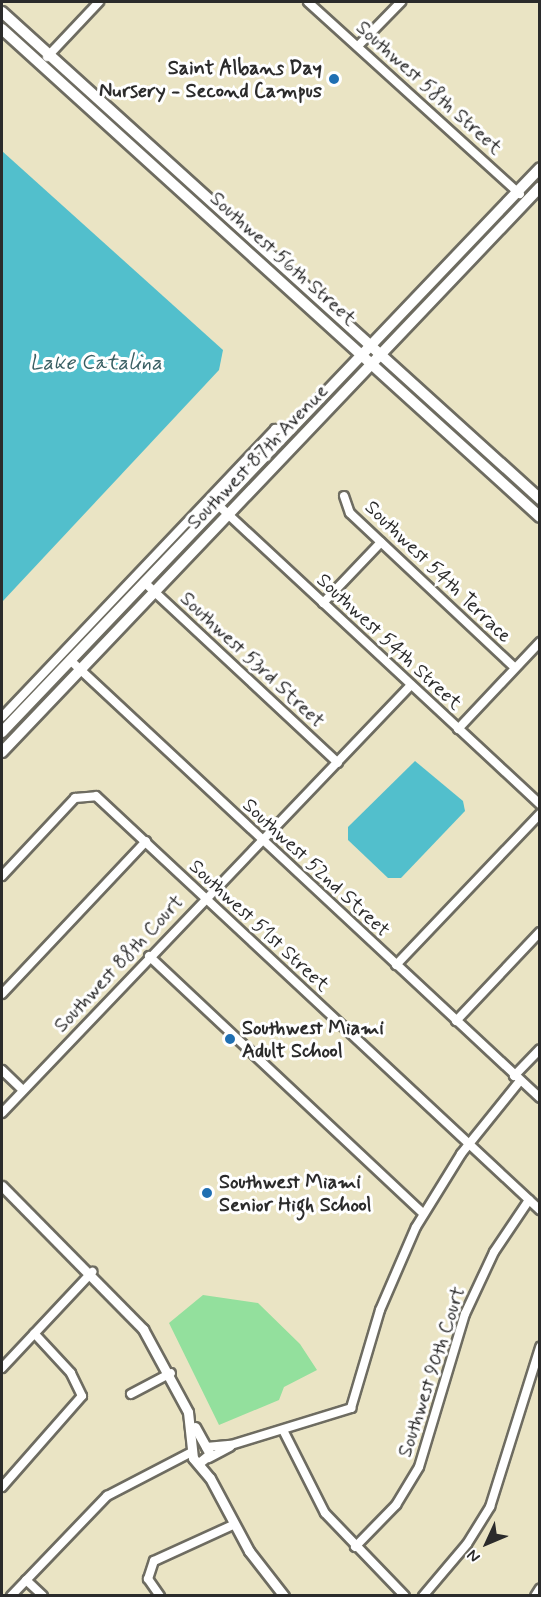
<!DOCTYPE html>
<html>
<head>
<meta charset="utf-8">
<style>
	body { margin:0 }
	#map { position:relative; width:541px; height:1597px; overflow:hidden; background:#eae4c4; font-family:Mynerve,sans-serif }
	div>[style] { position:absolute }
	.green>* { inset:0; background:#93e09d }
	.water>* { inset:0; background:#52bfcc }
	.roads { filter:drop-shadow(2px 0 #6e6c61) drop-shadow(-2px 0 #6e6c61) drop-shadow(0 2px #6e6c61) drop-shadow(0 -2px #6e6c61) }
	.minor>* { height:8px; margin:-4px; padding:0 4px; transform-origin:4px; border-radius:4px; background:#fff }
	.tertiary>* { height:9px; margin:-4.5px; padding:0 4.5px; transform-origin:4.5px; border-radius:4.5px; background:#fff }
	.secondary>* { height:10px; margin:-5px; padding:0 5px; transform-origin:5px; border-radius:5px; background:#fff }
	.dots>* { width:16px; height:16px; translate:-50% -50%; box-sizing:border-box; border:3px solid #fff; border-radius:50% }
	span { translate:-50% -50%; white-space:nowrap; text-align:center; line-height:1.15; -webkit-text-stroke:6px #fff; paint-order:stroke }
	.poi-label { font-size:20px; color:#2b2b2b; font-weight:700 }
	.right { translate:-100% -50%; text-align:right }
	.left { translate:0 -50%; text-align:left }
	.street-label { font-size:20px; color:#2b2b2b }
	.water-label { font-size:21px; color:#395f63; font-style:italic }
	.frame { position:absolute; inset:0; border:3px solid #2b2b2b; pointer-events:none }
	.north { position:absolute; left:457px; top:1513px; width:60px; height:60px; -webkit-text-stroke:4px #fff; paint-order:stroke; rotate:226deg; font-size:16px; font-weight:700; line-height:24px; text-align:center; color:#2b2b2b }
	.north::after { content:''; display:block; margin:auto; width:21px; height:27px; background:#2b2b2b; clip-path:polygon(50% 0,100% 100%,50% 72%,0 100%) }
</style>
</head>
<body>
<div id="map">
	<div class="green">
		<i style="clip-path:polygon(203px 1295px,258px 1303px,300px 1344px,317px 1370px,284px 1387px,279px 1400px,219px 1425px,169px 1323px)"></i>
	</div>
	<div class="water">
		<i style="clip-path:polygon(2px 151px,223px 350px,219px 370px,2px 602px)"></i>
		<i style="clip-path:polygon(415px 761px,463px 801px,465px 811px,401px 878px,388px 878px,348px 840px,348px 827px)"></i>
	</div>
	<div class="roads">
		<div class="minor">
			<i style="left:308px;top:2px;width:286px;rotate:42.2deg"></i>
			<i style="left:358px;top:46px;width:62px;rotate:-45.7deg"></i>
			<i style="left:47px;top:57px;width:76px;rotate:-46.6deg"></i>
			<i style="left:344px;top:496px;width:18px;rotate:71deg"></i>
			<i style="left:350px;top:513px;width:226px;rotate:43.2deg"></i>
			<i style="left:217px;top:504px;width:441px;rotate:42.9deg"></i>
			<i style="left:144px;top:582px;width:265px;rotate:43deg"></i>
			<i style="left:323px;top:603px;width:84px;rotate:-46.4deg"></i>
			<i style="left:70px;top:660px;width:642px;rotate:42.98deg"></i>
			<i style="left:2px;top:717px;width:397px;rotate:-46.5deg"></i>
			<i style="left:275px;top:429px;width:16px;rotate:4deg"></i>
			<i style="left:458px;top:729px;width:120px;rotate:-46.7deg"></i>
			<i style="left:2px;top:876px;width:107px;rotate:-46.9deg"></i>
			<i style="left:75px;top:798px;width:21px;rotate:-5deg"></i>
			<i style="left:96px;top:796px;width:607px;rotate:43deg"></i>
			<i style="left:149px;top:956px;width:376px;rotate:43.2deg"></i>
			<i style="left:396px;top:965px;width:209px;rotate:-46.4deg"></i>
			<i style="left:2px;top:994px;width:210px;rotate:-46.7deg"></i>
			<i style="left:456px;top:1021px;width:122px;rotate:-46.7deg"></i>
			<i style="left:2px;top:1070px;width:29px;rotate:44deg"></i>
			<i style="left:514px;top:1076px;width:37px;rotate:-46deg"></i>
			<i style="left:2px;top:1113px;width:592px;rotate:-46.3deg"></i>
			<i style="left:2px;top:1368px;width:132px;rotate:-46.8deg"></i>
			<i style="left:131px;top:1394px;width:45px;rotate:-27.7deg"></i>
			<i style="left:283px;top:1430px;width:93px;rotate:63.2deg"></i>
			<i style="left:325px;top:1513px;width:115px;rotate:46.1deg"></i>
			<i style="left:206px;top:1447px;width:25px;rotate:-5deg"></i>
			<i style="left:231px;top:1445px;width:126px;rotate:-17.1deg"></i>
			<i style="left:351px;top:1408px;width:102px;rotate:-73.5deg"></i>
			<i style="left:380px;top:1310px;width:90px;rotate:-66.6deg"></i>
			<i style="left:416px;top:1227px;width:86px;rotate:-58.3deg"></i>
			<i style="left:461px;top:1154px;width:94px;rotate:-51.1deg"></i>
			<i style="left:209px;top:1458px;width:24px;rotate:-28deg"></i>
			<i style="left:2px;top:1487px;width:121px;rotate:-48.7deg"></i>
			<i style="left:82px;top:1396px;width:25px;rotate:-116deg"></i>
			<i style="left:71px;top:1373px;width:54px;rotate:-132.8deg"></i>
			<i style="left:355px;top:1547px;width:59px;rotate:-45.7deg"></i>
			<i style="left:396px;top:1505px;width:44px;rotate:-58.8deg"></i>
			<i style="left:419px;top:1467px;width:160px;rotate:-73.3deg"></i>
			<i style="left:465px;top:1314px;width:68px;rotate:-64.9deg"></i>
			<i style="left:494px;top:1252px;width:63px;rotate:-56.1deg"></i>
			<i style="left:26px;top:1580px;width:23px;rotate:43deg"></i>
			<i style="left:11px;top:1596px;width:139px;rotate:-46.2deg"></i>
			<i style="left:107px;top:1496px;width:96px;rotate:-27.4deg"></i>
			<i style="left:160px;top:1596px;width:21px;rotate:-125deg"></i>
			<i style="left:148px;top:1579px;width:19px;rotate:-72deg"></i>
			<i style="left:154px;top:1561px;width:87px;rotate:-24.5deg"></i>
			<i style="left:423px;top:1596px;width:68px;rotate:-49.8deg"></i>
			<i style="left:467px;top:1544px;width:44px;rotate:-58.1deg"></i>
			<i style="left:490px;top:1507px;width:168px;rotate:-72.6deg"></i>
		</div>
		<div class="tertiary">
			<i style="left:2px;top:1186px;width:201px;rotate:45.4deg"></i>
			<i style="left:143px;top:1329px;width:94px;rotate:61.5deg"></i>
			<i style="left:188px;top:1412px;width:46px;rotate:83.8deg"></i>
			<i style="left:193px;top:1458px;width:26px;rotate:50deg"></i>
			<i style="left:210px;top:1478px;width:83px;rotate:61.9deg"></i>
			<i style="left:249px;top:1551px;width:57px;rotate:52.1deg"></i>
			<i style="left:195px;top:1427px;width:31px;rotate:61deg"></i>
			<i style="left:210px;top:1454px;width:14px;rotate:141deg"></i>
			<i style="left:535px;top:1596px;width:9px;rotate:-58deg"></i>
		</div>
		<div class="secondary">
			<i style="left:2px;top:12px;width:726px;rotate:42.15deg"></i>
			<i style="left:2px;top:29px;width:726px;rotate:42.21deg"></i>
			<i style="left:2px;top:732px;width:779px;rotate:-46.35deg"></i>
			<i style="left:2px;top:752px;width:780px;rotate:-46.4deg"></i>
		</div>
	</div>
	<div class="dots">
		<i style="left:334px;top:79px;background:#1f6fb2"></i>
		<i style="left:230px;top:1039px;background:#1f6fb2"></i>
		<i style="left:207px;top:1193px;background:#1f6fb2"></i>
	</div>
	<div class="poi-label">
		<span class="right" style="left:322px;top:80px">Saint Albans Day<br>Nursery - Second Campus</span>
		<span class="left" style="left:242px;top:1040px">Southwest Miami<br>Adult School</span>
		<span class="left" style="left:219px;top:1194px">Southwest Miami<br>Senior High School</span>
	</div>
	<div class="street-label">
		<span style="left:429px;top:88px;rotate:42deg">Southwest 58th Street</span>
		<span style="left:283px;top:259px;rotate:42deg">Southwest 56th Street</span>
		<span style="left:258px;top:457px;rotate:-46deg">Southwest 87th Avenue</span>
		<span style="left:438px;top:572px;rotate:44deg">Southwest 54th Terrace</span>
		<span style="left:389px;top:642px;rotate:43deg">Southwest 54th Street</span>
		<span style="left:252px;top:660px;rotate:43deg">Southwest 53rd Street</span>
		<span style="left:316px;top:868px;rotate:43deg">Southwest 52nd Street</span>
		<span style="left:259px;top:926px;rotate:43deg">Southwest 51st Street</span>
		<span style="left:119px;top:964px;rotate:-47deg">Southwest 88th Court</span>
		<span style="left:432px;top:1372px;rotate:-72deg">Southwest 90th Court</span>
	</div>
	<div class="water-label">
		<span style="left:96px;top:363px">Lake Catalina</span>
	</div>
	<div class="frame"></div>
	<div class="north">N</div>
</div>
</body>
</html>
